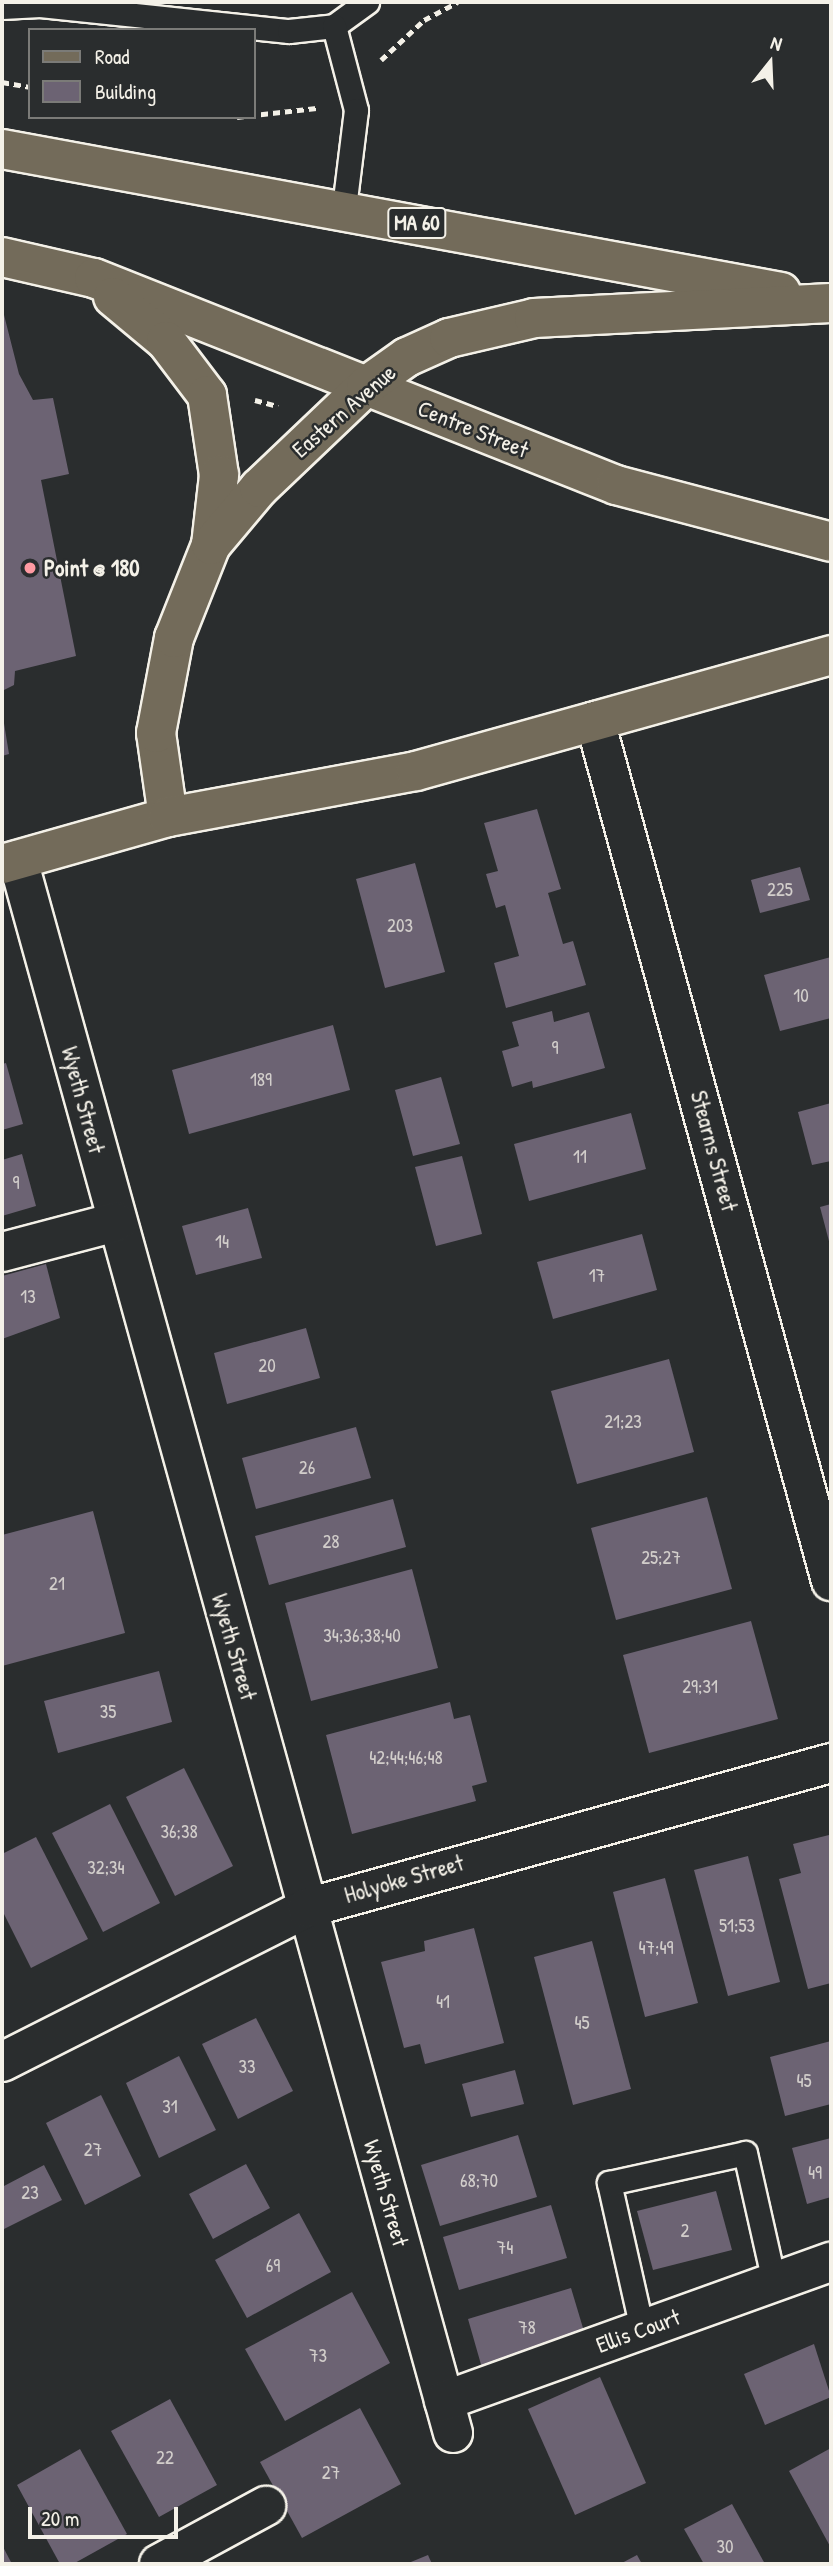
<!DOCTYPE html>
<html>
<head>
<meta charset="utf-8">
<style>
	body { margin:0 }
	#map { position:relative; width:833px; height:2566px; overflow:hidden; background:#2a2d2e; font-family:"Patrick Hand",sans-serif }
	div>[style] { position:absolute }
	.building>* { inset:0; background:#6c6373 }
	.path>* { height:4.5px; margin-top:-2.25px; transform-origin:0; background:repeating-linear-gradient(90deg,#f4f1e8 0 7px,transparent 0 12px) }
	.roads { filter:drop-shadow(2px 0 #f4f1e8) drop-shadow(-2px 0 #f4f1e8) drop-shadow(0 2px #f4f1e8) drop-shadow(0 -2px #f4f1e8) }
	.lane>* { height:23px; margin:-11.5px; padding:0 11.5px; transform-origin:11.5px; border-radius:11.5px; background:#2a2d2e }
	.street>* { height:38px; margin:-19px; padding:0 19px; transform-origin:19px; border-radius:19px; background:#2a2d2e }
	.primary>* { height:38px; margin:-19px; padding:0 19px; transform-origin:19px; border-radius:19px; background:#736b5a }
	.dots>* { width:19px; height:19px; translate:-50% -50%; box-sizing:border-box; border:4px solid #2a2d2e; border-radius:50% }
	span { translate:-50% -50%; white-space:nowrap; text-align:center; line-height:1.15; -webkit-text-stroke:5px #2a2d2e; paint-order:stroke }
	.number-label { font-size:19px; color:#d2cecb }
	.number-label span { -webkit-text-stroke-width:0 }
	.shield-label span { padding:2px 5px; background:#2a2d2e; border:2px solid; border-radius:5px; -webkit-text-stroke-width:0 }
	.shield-label { font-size:21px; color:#f4f1e8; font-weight:700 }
	.street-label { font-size:23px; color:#f4f1e8 }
	.poi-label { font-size:23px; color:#f4f1e8; font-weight:700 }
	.left { translate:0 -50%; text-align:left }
	.frame { position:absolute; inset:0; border:4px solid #f4f1e8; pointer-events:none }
	.legend { position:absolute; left:28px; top:28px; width:228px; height:91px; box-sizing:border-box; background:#2a2d2e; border:2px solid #7b7b78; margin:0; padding:9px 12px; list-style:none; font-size:21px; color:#f4f1e8 }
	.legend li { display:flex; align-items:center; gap:14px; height:35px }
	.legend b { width:35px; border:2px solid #7b7b78 }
	.north { position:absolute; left:735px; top:28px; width:70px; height:70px; -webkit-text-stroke:5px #2a2d2e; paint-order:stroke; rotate:18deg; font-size:19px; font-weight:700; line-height:28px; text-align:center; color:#f4f1e8 }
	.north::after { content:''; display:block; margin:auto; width:24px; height:32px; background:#f4f1e8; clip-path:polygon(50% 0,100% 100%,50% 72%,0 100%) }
	.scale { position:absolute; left:28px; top:2507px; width:150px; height:32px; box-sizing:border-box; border:4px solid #f4f1e8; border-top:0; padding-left:9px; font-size:21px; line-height:24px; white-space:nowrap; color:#f4f1e8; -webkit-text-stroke:5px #2a2d2e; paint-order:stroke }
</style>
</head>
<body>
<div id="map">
	<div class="building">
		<i style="clip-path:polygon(2px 307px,19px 374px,33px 400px,53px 398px,69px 474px,41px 480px,76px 656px,15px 671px,14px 685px,2px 691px)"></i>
		<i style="clip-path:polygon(2px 711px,9px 754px,2px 756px)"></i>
		<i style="clip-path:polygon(537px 809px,561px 889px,548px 893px,563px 944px,573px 941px,586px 985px,506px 1008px,494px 963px,519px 956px,505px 905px,496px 908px,486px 874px,498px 871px,484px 823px)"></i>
		<i style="clip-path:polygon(415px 863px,445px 972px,385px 988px,356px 879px)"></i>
		<i style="clip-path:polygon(800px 867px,810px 900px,760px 913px,751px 880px)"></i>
		<i style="clip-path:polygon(831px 957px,831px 1018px,780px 1031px,764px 975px)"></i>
		<i style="clip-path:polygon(552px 1011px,554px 1022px,589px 1012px,605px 1068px,533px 1088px,532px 1081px,512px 1087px,502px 1051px,519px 1046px,512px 1022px)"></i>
		<i style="clip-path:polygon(333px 1025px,350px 1090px,189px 1134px,172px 1070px)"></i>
		<i style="clip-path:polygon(6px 1063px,23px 1124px,2px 1130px,2px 1064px)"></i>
		<i style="clip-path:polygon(441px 1077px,460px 1144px,413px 1156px,395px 1090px)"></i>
		<i style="clip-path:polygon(831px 1103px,831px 1161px,812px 1165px,798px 1112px)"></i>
		<i style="clip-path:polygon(631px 1113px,646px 1169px,529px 1201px,514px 1144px)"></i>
		<i style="clip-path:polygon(22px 1154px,36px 1206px,2px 1216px,2px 1160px)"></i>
		<i style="clip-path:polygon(462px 1156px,482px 1234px,436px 1246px,415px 1167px)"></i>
		<i style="clip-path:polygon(831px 1204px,831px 1245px,830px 1245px,820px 1207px)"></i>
		<i style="clip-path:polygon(248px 1208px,262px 1258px,196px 1275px,182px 1226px)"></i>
		<i style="clip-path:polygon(642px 1234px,657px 1290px,553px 1319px,537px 1262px)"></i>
		<i style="clip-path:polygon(46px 1264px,60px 1318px,2px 1339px,2px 1276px)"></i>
		<i style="clip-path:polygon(306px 1328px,320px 1378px,227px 1404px,214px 1353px)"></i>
		<i style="clip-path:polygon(669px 1359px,694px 1452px,577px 1484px,551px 1391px)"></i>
		<i style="clip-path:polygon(356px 1427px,371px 1478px,256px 1509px,242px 1458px)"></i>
		<i style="clip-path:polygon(707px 1497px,732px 1589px,616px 1620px,591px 1528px)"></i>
		<i style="clip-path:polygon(393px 1499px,406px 1547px,269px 1585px,255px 1536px)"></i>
		<i style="clip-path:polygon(93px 1511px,125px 1633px,2px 1666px,2px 1535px)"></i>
		<i style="clip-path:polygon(412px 1569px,438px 1668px,311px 1701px,285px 1603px)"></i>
		<i style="clip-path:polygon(751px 1621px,778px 1719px,649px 1753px,623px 1655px)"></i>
		<i style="clip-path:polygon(159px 1671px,172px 1722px,58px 1753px,44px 1701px)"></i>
		<i style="clip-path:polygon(450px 1702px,454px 1719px,470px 1715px,487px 1782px,472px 1786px,476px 1801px,352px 1834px,326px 1735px)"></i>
		<i style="clip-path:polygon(184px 1768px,233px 1866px,175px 1896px,126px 1797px)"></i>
		<i style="clip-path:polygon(110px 1804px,160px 1903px,103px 1932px,52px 1833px)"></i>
		<i style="clip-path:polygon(829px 1835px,831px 1983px,808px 1989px,779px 1879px,801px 1873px,793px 1844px)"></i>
		<i style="clip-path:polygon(36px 1837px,88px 1939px,31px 1968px,2px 1910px,2px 1854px)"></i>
		<i style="clip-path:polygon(748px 1856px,780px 1982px,728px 1996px,694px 1870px)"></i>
		<i style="clip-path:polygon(665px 1878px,698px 2003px,645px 2017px,613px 1892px)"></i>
		<i style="clip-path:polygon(474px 1928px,504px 2043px,425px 2064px,420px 2044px,404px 2048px,381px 1962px,425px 1951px,424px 1941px)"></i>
		<i style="clip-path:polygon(592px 1941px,631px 2089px,573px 2105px,534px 1957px)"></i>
		<i style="clip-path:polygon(256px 2018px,293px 2091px,238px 2119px,202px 2044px)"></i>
		<i style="clip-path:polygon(831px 2041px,831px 2104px,785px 2116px,770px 2057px)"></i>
		<i style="clip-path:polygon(179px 2056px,216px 2130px,159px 2158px,126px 2083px)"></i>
		<i style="clip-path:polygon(515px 2070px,524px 2104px,471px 2117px,462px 2084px)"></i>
		<i style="clip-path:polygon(101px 2095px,141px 2176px,85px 2205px,46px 2123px)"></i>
		<i style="clip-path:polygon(518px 2135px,537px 2197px,440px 2226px,421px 2165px)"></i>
		<i style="clip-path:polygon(831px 2138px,831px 2197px,807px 2204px,792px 2148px)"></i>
		<i style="clip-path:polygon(246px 2164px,270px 2208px,213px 2239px,189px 2194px)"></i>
		<i style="clip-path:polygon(44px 2165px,62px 2200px,2px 2230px,2px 2181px,4px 2186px)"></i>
		<i style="clip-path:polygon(716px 2191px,732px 2250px,653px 2270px,637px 2211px)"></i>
		<i style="clip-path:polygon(551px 2205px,567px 2258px,459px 2290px,443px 2237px)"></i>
		<i style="clip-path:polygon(299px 2213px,331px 2272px,247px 2318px,215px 2260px)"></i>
		<i style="clip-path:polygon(571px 2288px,586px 2338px,482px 2368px,468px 2319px)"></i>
		<i style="clip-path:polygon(352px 2292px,390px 2363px,285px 2421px,245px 2349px)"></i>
		<i style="clip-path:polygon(814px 2344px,831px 2397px,765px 2425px,744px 2374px)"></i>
		<i style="clip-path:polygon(600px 2377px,646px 2483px,575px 2515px,528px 2409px)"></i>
		<i style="clip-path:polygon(170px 2399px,217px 2485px,159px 2517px,111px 2431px)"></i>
		<i style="clip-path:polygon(360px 2408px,401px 2484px,302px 2538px,260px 2462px)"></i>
		<i style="clip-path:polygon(831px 2448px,831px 2548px,789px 2471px)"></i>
		<i style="clip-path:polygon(80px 2449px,127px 2534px,73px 2564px,60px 2564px,17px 2485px)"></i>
		<i style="clip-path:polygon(732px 2504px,765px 2564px,704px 2564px,684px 2529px)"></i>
		<i style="clip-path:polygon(2px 2545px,12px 2564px,2px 2564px)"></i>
		<i style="clip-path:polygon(428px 2555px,432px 2564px,406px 2564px)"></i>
		<i style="clip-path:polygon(637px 2555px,642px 2564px,620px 2564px)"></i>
	</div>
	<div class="path">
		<i style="left:381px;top:60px;width:59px;rotate:-42.9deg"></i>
		<i style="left:424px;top:20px;width:38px;rotate:-28deg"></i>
		<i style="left:2px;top:82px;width:28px;rotate:10deg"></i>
		<i style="left:237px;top:117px;width:80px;rotate:-6.5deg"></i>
		<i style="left:255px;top:400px;width:24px;rotate:15deg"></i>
	</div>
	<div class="roads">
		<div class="lane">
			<i style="left:2px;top:7px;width:38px;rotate:-3deg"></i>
			<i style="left:40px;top:5px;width:250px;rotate:6deg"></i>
			<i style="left:289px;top:31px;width:45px;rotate:-6.3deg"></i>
			<i style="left:334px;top:26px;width:41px;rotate:-36deg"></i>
			<i style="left:334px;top:26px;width:87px;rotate:75.3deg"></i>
			<i style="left:356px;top:110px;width:99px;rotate:97deg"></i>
			<i style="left:642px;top:2329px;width:150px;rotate:-102.7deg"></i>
			<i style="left:609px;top:2183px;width:139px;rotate:-12.4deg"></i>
			<i style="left:745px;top:2153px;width:132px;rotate:77.3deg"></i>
		</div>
		<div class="street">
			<i style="left:595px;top:721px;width:892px;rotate:74.65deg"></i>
			<i style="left:18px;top:860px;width:1632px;rotate:74.54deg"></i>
			<i style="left:2px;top:1252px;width:118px;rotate:-14.7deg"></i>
			<i style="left:2px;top:2062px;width:342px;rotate:-26.8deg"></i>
			<i style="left:307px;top:1908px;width:544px;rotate:-15.47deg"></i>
			<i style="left:444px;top:2401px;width:411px;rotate:-19.8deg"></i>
			<i style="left:159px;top:2564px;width:122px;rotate:-28.5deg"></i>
		</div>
		<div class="primary">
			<i style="left:2px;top:149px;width:792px;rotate:10.4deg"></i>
			<i style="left:2px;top:257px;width:94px;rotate:12.9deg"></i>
			<i style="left:94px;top:278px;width:562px;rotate:21.63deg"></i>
			<i style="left:616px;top:485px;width:222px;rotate:14.8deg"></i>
			<i style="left:113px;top:297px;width:69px;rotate:39.7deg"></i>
			<i style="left:166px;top:341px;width:68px;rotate:52.8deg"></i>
			<i style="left:207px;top:395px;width:81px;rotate:81.5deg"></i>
			<i style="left:219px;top:475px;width:70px;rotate:96.5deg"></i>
			<i style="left:168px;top:817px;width:85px;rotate:-98.1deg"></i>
			<i style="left:156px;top:733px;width:97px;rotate:-79.3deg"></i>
			<i style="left:174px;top:638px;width:100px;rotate:-68.3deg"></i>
			<i style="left:211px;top:545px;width:75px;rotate:-49.9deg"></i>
			<i style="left:259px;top:488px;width:148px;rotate:-43.6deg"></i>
			<i style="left:366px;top:386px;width:50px;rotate:-35.3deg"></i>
			<i style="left:407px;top:357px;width:46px;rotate:-24.3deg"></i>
			<i style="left:449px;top:338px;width:87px;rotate:-13.2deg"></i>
			<i style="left:534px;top:318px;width:297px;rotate:-2.9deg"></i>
			<i style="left:2px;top:864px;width:173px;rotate:-15.8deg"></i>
			<i style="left:168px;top:817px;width:252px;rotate:-10.5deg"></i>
			<i style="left:416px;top:771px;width:431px;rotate:-15.6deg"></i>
		</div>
	</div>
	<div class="dots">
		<i style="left:30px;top:568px;background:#ff9aa2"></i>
	</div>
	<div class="number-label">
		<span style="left:780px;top:890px">225</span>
		<span style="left:400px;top:926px">203</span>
		<span style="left:801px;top:996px">10</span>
		<span style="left:555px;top:1048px">9</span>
		<span style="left:261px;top:1080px">189</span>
		<span style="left:580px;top:1157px">11</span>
		<span style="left:16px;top:1183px">9</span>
		<span style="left:222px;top:1242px">14</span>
		<span style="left:597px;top:1276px">17</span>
		<span style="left:28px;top:1297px">13</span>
		<span style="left:267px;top:1366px">20</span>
		<span style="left:623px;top:1422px">21;23</span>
		<span style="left:307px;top:1468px">26</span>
		<span style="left:331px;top:1542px">28</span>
		<span style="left:661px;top:1558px">25;27</span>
		<span style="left:57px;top:1584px">21</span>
		<span style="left:362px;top:1636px">34;36;38;40</span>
		<span style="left:700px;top:1687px">29;31</span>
		<span style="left:108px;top:1712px">35</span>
		<span style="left:406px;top:1758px">42;44;46;48</span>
		<span style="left:179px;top:1832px">36;38</span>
		<span style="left:106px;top:1868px">32;34</span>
		<span style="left:737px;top:1926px">51;53</span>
		<span style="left:656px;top:1948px">47;49</span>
		<span style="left:443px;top:2002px">41</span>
		<span style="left:582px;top:2023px">45</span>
		<span style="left:247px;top:2067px">33</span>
		<span style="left:804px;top:2081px">45</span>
		<span style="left:170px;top:2107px">31</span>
		<span style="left:93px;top:2150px">27</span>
		<span style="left:815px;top:2173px">49</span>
		<span style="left:479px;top:2181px">68;70</span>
		<span style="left:30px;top:2193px">23</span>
		<span style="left:685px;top:2231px">2</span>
		<span style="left:505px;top:2248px">74</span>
		<span style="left:273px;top:2266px">69</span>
		<span style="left:527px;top:2328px">78</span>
		<span style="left:318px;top:2356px">73</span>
		<span style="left:165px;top:2458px">22</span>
		<span style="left:331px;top:2473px">27</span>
		<span style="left:725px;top:2547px">30</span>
	</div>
	<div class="shield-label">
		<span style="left:417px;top:223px">MA 60</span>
	</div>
	<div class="street-label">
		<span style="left:344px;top:411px;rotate:-41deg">Eastern Avenue</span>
		<span style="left:473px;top:429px;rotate:22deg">Centre Street</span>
		<span style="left:83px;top:1100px;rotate:75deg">Wyeth Street</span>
		<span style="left:714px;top:1151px;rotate:75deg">Stearns Street</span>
		<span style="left:234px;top:1647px;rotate:74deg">Wyeth Street</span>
		<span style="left:404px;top:1879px;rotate:-16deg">Holyoke Street</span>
		<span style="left:386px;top:2193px;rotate:74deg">Wyeth Street</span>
		<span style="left:638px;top:2331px;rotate:-20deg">Ellis Court</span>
	</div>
	<div class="poi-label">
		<span class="left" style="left:44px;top:568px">Point @ 180</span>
	</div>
	<div class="frame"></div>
	<ul class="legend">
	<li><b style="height:9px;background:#736b5a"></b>Road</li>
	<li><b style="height:19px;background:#6c6373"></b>Building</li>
	</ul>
	<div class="north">N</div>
	<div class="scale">20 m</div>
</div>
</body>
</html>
